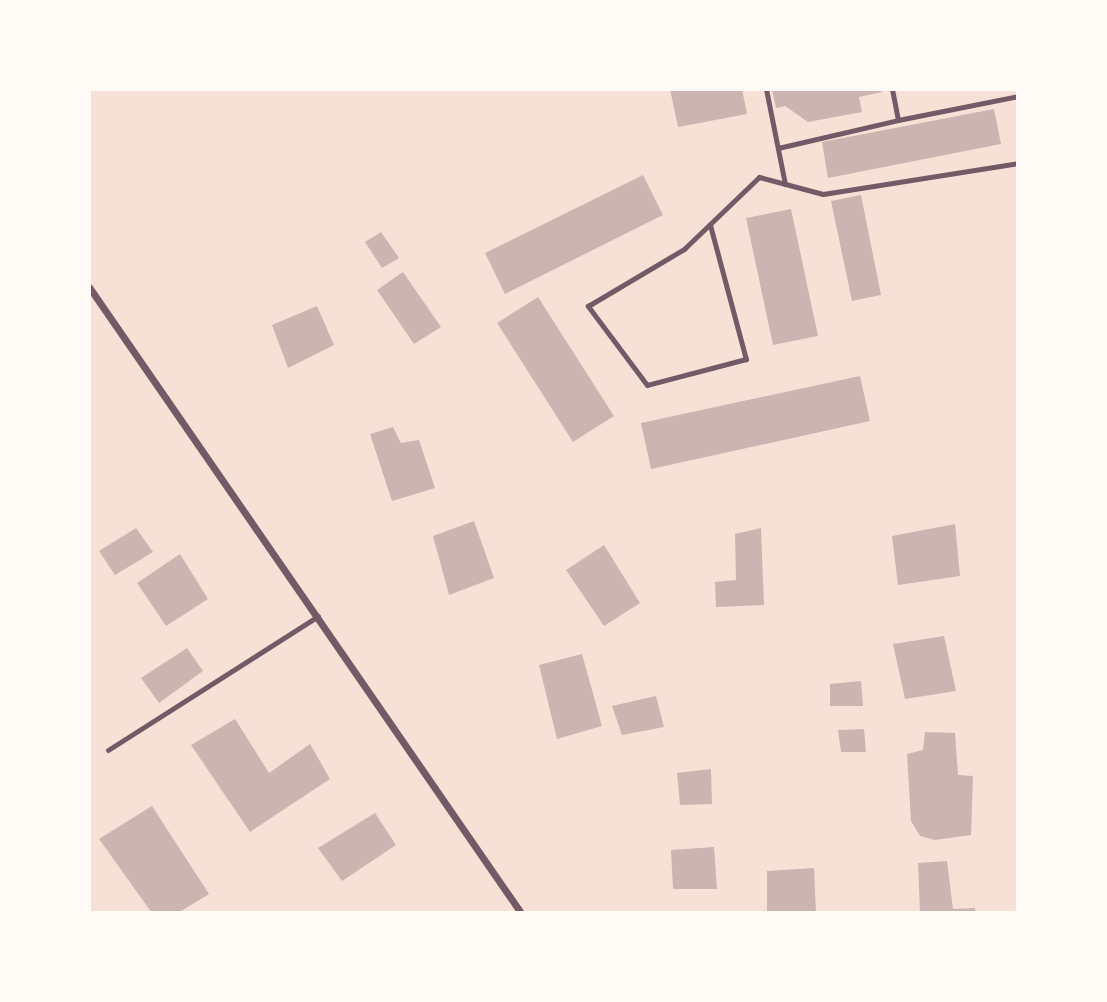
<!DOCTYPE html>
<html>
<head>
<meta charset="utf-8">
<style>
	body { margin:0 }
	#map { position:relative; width:1107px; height:1002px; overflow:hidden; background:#f7e1d7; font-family:Karla,sans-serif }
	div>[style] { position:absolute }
	.building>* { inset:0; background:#ccb4b1 }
	.service>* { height:5px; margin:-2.5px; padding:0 2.5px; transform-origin:2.5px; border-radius:2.5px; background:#755966 }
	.minor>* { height:7px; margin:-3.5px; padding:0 3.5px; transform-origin:3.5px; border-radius:3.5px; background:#755966 }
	span { translate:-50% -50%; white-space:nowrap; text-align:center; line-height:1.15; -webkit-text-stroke:6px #fffaf5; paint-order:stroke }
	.frame { position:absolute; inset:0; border:91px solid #fffaf5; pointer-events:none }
</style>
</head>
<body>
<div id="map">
	<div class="building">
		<i style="clip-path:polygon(670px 89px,742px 89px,747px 114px,678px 127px)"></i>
		<i style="clip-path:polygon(772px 89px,881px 89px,882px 92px,859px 97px,862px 112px,808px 122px,785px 106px,776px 108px)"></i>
		<i style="clip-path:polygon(994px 109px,1001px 144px,828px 178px,822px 142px)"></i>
		<i style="clip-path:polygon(643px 175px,663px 215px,505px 294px,485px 253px)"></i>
		<i style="clip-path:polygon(861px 195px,881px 295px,852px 301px,831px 201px)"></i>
		<i style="clip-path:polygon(791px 209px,818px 336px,773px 345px,746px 218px)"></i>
		<i style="clip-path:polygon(381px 232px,399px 258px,382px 268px,365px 242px)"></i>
		<i style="clip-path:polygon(403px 272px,441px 327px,414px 344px,377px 290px)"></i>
		<i style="clip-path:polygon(538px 297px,614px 416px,573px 442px,497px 323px)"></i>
		<i style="clip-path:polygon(317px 306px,334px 345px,288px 368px,272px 325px)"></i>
		<i style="clip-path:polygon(860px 376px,870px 421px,651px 469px,641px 423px)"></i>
		<i style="clip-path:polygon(393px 427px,401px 443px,419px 440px,435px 488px,392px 501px,370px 434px)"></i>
		<i style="clip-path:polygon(474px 521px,494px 578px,449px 595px,433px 536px)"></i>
		<i style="clip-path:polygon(955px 524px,960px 576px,898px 585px,892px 536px)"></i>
		<i style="clip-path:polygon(136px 528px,153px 552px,115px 575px,99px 551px)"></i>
		<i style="clip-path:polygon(761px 528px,764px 605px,716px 607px,715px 582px,736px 580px,735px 534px)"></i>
		<i style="clip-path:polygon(604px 545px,640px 603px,604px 626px,566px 570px)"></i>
		<i style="clip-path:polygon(180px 554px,208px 599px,166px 626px,137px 583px)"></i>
		<i style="clip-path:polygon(944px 636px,956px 691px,905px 699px,893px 644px)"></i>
		<i style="clip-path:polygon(187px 648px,203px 671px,159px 703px,141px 678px)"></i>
		<i style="clip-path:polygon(582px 654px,602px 726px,557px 739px,539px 665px)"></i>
		<i style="clip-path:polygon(861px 681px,863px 706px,830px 706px,830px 684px)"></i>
		<i style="clip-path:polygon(656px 696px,664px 727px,622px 735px,612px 706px)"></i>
		<i style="clip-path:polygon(235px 719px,269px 773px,310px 744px,330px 779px,250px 832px,191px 745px)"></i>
		<i style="clip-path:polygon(864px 729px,866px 752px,841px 752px,838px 730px)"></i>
		<i style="clip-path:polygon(925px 732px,955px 733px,958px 775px,973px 776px,971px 835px,935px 840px,920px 836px,911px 821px,907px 754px,923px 750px)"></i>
		<i style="clip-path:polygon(711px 769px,712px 804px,680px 805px,677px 773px)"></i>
		<i style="clip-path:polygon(152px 806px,209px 894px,178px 913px,152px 913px,99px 839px)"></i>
		<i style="clip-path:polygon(375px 813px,396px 845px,342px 881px,318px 848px)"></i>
		<i style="clip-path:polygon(714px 847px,717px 889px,673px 889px,671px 850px)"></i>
		<i style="clip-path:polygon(947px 861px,953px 909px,975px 908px,976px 913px,920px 913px,918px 863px)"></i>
		<i style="clip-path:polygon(814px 868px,816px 913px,767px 913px,767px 871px)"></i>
	</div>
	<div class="service">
		<i style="left:766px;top:89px;width:97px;rotate:78.7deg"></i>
		<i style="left:898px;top:120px;width:122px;rotate:-11.3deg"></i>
		<i style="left:778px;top:148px;width:123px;rotate:-13.1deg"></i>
		<i style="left:898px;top:120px;width:32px;rotate:-101deg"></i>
		<i style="left:710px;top:225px;width:139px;rotate:75deg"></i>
		<i style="left:746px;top:359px;width:102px;rotate:165.3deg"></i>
		<i style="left:647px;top:385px;width:99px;rotate:-126.8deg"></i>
		<i style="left:588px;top:306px;width:112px;rotate:-30.7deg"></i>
		<i style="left:684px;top:249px;width:104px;rotate:-43.8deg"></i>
		<i style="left:759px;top:177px;width:66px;rotate:14.9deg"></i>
		<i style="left:823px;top:194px;width:197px;rotate:-9deg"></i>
		<i style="left:108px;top:750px;width:249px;rotate:-32.5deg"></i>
	</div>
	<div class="minor">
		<i style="left:89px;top:287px;width:761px;rotate:55.39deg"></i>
	</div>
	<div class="frame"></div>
</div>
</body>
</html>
